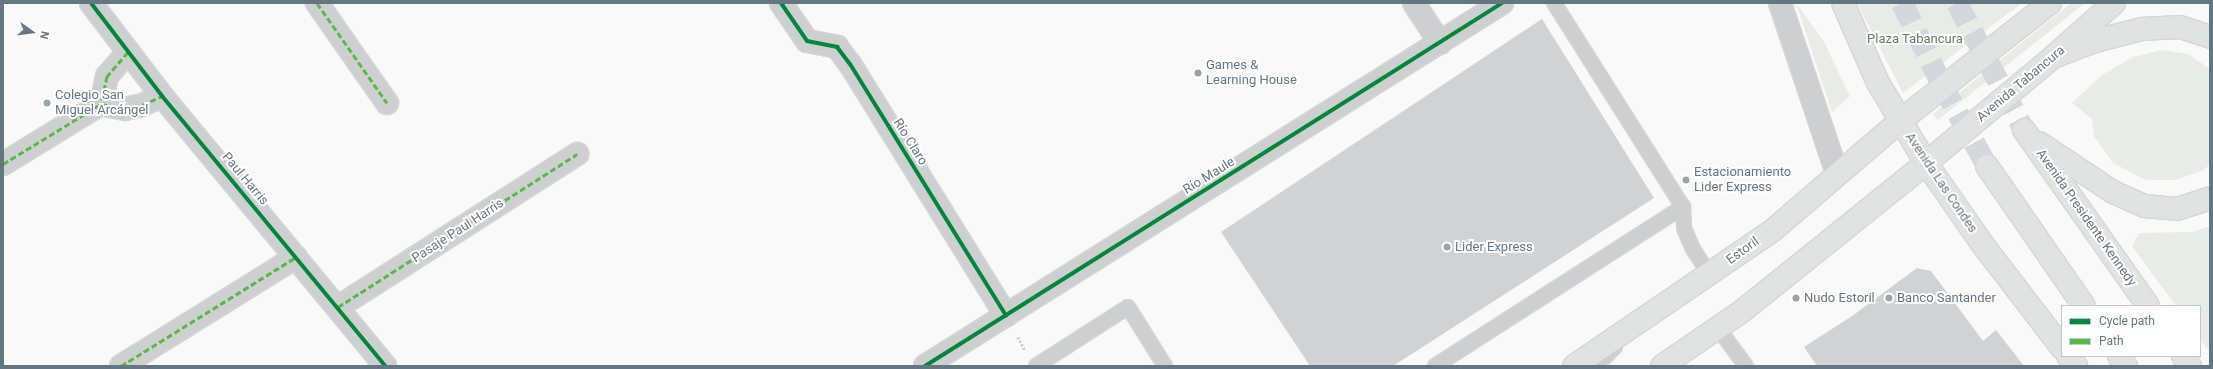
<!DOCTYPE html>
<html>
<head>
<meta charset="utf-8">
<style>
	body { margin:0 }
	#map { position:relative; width:2213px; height:369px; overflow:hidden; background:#f9f9f9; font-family:Roboto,sans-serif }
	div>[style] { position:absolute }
	.green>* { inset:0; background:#e8ebe6 }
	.building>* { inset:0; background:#d0d2d3 }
	.motorway-tunnel>* { height:22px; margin-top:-11px; transform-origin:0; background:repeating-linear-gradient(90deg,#d4d8dc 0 22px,transparent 0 33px) }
	.path>* { height:2.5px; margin-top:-1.25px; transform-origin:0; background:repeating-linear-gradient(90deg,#cbcccd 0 2px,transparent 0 4px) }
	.roads { filter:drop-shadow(1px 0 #d5d6d7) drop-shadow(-1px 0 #d5d6d7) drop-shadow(0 1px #d5d6d7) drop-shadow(0 -1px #d5d6d7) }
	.service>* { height:14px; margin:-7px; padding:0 7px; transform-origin:7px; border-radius:7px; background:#cecfd0 }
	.minor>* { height:22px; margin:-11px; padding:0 11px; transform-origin:11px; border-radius:11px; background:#cecfd0 }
	.tertiary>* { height:22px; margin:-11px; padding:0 11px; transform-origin:11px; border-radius:11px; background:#cecfd0 }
	.secondary>* { height:22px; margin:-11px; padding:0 11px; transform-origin:11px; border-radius:11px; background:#e1e2e2 }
	.primary>* { height:22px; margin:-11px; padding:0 11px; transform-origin:11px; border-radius:11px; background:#e1e2e2 }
	.motorway>* { height:22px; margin:-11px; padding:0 11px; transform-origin:11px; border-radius:11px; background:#e1e2e2 }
	.quiet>* { height:3px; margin-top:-1.5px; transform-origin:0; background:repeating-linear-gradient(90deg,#58b947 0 6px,transparent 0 9px) }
	.cycleway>* { height:4px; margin:-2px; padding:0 2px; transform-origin:2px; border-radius:2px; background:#00873e }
	.dots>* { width:11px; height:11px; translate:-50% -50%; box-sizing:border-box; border:2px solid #fff; border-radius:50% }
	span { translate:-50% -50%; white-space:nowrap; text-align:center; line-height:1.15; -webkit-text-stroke:4px #fff; paint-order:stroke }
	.park-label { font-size:13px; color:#687a64 }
	.poi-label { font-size:13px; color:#657683 }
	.left { translate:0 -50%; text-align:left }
	.street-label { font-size:13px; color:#657683 }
	.frame { position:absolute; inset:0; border:4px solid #657683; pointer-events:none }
	.legend { position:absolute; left:2061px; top:305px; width:140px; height:52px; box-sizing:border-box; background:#fff; border:1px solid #c1c8cd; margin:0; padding:5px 7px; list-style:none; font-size:12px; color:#657683 }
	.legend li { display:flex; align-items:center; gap:8px; height:20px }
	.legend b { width:20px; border:1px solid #c1c8cd }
	.north { position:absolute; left:12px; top:12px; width:40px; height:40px; -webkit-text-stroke:3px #fff; paint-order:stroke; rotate:104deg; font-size:11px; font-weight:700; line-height:16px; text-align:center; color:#657683 }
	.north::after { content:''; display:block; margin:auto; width:14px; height:18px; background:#657683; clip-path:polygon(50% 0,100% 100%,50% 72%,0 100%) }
</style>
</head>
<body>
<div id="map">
	<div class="green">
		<i style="clip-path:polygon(1796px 3px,1824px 42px,1850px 96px,1832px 112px)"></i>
		<i style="clip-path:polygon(1857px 3px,2022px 3px,1903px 93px)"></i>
		<i style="clip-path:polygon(2071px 3px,2085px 3px,1938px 120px,1933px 114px)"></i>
		<i style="clip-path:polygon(2161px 50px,2188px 54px,2210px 69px,2210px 164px,2204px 170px,2175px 180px,2146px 180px,2113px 163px,2094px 136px,2092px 119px,2072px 103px,2102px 75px,2133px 57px)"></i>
		<i style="clip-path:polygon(2210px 226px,2210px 352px,2200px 339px,2200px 306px,2176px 306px,2132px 246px,2139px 233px,2192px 232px)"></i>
	</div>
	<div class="building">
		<i style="clip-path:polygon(1542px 19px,1654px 198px,1393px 366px,1310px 366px,1221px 232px)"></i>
		<i style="clip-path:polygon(1917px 268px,1931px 271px,1983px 341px,1996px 330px,2024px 366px,1817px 366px,1804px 347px,1852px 316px)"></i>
	</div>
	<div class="motorway-tunnel">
		<i style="left:1902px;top:3px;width:91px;rotate:64deg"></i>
		<i style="left:1942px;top:85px;width:93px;rotate:60.9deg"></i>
		<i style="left:1957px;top:3px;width:144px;rotate:62.2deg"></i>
	</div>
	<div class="path">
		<i style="left:1018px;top:337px;width:15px;rotate:62deg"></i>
	</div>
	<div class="roads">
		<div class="service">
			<i style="left:1683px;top:207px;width:21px;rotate:87deg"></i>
			<i style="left:1684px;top:228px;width:23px;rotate:67deg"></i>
			<i style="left:1693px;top:249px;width:31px;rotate:57deg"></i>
			<i style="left:1718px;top:328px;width:47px;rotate:53.6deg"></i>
			<i style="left:1036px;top:366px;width:109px;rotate:-32.7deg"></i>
			<i style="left:1128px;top:307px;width:70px;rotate:57.9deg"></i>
			<i style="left:1435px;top:366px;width:295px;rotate:-32.7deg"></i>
			<i style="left:1683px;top:207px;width:241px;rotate:-122.3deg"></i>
			<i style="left:1596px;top:366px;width:27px;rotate:-45deg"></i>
		</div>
		<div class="minor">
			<i style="left:317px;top:3px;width:122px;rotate:55deg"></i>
			<i style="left:781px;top:3px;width:46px;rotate:55.6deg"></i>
			<i style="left:807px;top:41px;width:31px;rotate:11deg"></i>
			<i style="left:837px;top:47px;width:21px;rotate:53deg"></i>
			<i style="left:850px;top:64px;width:296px;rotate:58.2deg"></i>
			<i style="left:1414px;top:3px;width:48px;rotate:57deg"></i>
			<i style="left:128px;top:52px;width:32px;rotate:131deg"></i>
			<i style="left:107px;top:76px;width:29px;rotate:102deg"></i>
			<i style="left:101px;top:104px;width:25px;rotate:12deg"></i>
			<i style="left:125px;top:109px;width:17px;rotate:-13deg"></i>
			<i style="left:142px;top:105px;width:22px;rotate:-24deg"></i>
			<i style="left:3px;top:164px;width:115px;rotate:-31.5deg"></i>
			<i style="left:338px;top:307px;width:284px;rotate:-32.6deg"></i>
			<i style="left:121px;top:366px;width:206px;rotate:-31.9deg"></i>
			<i style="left:925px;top:366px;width:682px;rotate:-32.17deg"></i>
		</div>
		<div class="tertiary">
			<i style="left:91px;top:3px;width:117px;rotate:52.6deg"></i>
			<i style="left:162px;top:96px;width:350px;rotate:50.4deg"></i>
			<i style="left:1780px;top:3px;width:179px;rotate:71.5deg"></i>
		</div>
		<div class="secondary">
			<i style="left:1574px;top:366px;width:240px;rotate:-34.3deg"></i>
			<i style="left:1772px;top:231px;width:169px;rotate:-40.7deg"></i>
			<i style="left:1662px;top:366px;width:96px;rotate:-34.4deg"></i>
			<i style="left:1741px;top:312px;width:238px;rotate:-38.8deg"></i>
		</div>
		<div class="primary">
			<i style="left:1843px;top:3px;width:85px;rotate:66.4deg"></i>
			<i style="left:1877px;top:81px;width:96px;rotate:59.1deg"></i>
			<i style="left:1926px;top:163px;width:100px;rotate:55.2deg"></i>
			<i style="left:1983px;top:245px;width:130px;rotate:52.5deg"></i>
			<i style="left:1900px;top:121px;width:191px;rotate:-38.2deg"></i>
			<i style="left:1926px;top:163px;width:165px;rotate:-39.8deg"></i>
			<i style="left:2053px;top:57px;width:81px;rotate:-41.5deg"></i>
			<i style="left:2068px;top:356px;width:13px;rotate:51deg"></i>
		</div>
		<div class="motorway">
			<i style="left:2053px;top:57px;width:45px;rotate:-20.9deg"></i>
			<i style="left:2095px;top:41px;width:49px;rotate:-14.3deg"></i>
			<i style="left:2142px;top:29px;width:38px;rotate:-3deg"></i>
			<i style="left:2180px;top:27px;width:32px;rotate:18deg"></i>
			<i style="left:2024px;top:130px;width:215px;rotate:54.8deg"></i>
			<i style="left:2039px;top:143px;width:89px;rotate:33.5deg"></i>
			<i style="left:2113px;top:192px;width:34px;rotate:24deg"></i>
			<i style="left:2144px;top:206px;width:33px;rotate:5deg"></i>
			<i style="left:2177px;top:209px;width:35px;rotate:-18deg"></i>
			<i style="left:1987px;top:166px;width:170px;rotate:55.3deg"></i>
			<i style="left:2119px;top:356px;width:12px;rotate:55deg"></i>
			<i style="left:2183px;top:356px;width:12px;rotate:55deg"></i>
		</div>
	</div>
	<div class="quiet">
		<i style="left:317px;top:3px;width:122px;rotate:55deg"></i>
		<i style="left:128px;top:52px;width:32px;rotate:131deg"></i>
		<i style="left:107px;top:76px;width:29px;rotate:102deg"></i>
		<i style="left:101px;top:104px;width:25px;rotate:12deg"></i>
		<i style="left:125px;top:109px;width:17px;rotate:-13deg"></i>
		<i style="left:142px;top:105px;width:22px;rotate:-24deg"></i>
		<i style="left:3px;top:164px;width:115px;rotate:-31.5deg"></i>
		<i style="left:338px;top:307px;width:284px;rotate:-32.6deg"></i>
		<i style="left:121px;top:366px;width:206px;rotate:-31.9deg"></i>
	</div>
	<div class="cycleway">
		<i style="left:91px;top:3px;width:117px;rotate:52.6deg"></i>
		<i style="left:162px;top:96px;width:350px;rotate:50.4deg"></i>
		<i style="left:781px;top:3px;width:46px;rotate:55.6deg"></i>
		<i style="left:807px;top:41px;width:31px;rotate:11deg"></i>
		<i style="left:837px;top:47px;width:21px;rotate:53deg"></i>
		<i style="left:850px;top:64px;width:296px;rotate:58.2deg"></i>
		<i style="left:925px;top:366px;width:682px;rotate:-32.17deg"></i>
	</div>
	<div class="dots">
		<i style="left:1198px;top:73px;background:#99a4ac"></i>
		<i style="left:47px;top:103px;background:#99a4ac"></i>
		<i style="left:1686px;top:180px;background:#99a4ac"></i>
		<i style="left:1447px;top:247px;background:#99a4ac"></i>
		<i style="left:1796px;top:298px;background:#99a4ac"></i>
		<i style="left:1889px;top:298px;background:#99a4ac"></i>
	</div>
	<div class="park-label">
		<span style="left:1915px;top:39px">Plaza Tabancura</span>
	</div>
	<div class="poi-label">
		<span class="left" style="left:1206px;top:73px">Games &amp;<br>Learning House</span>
		<span class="left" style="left:55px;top:103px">Colegio San<br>Miguel Arcángel</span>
		<span class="left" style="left:1694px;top:180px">Estacionamiento<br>Lider Express</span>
		<span class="left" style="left:1455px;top:247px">Lider Express</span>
		<span class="left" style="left:1804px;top:298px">Nudo Estoril</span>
		<span class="left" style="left:1897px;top:298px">Banco Santander</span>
	</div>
	<div class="street-label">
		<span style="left:2021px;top:84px;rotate:-40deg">Avenida Tabancura</span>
		<span style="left:910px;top:142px;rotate:58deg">Río Claro</span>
		<span style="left:1209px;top:176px;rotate:-32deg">Río Maule</span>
		<span style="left:245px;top:179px;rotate:50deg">Paul Harris</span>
		<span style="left:1941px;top:183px;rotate:56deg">Avenida Las Condes</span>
		<span style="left:2086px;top:218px;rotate:55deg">Avenida Presidente Kennedy</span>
		<span style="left:458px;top:231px;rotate:-33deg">Pasaje Paul Harris</span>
		<span style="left:1743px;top:251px;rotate:-36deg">Estoril</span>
	</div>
	<div class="frame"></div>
	<ul class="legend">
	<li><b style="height:5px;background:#00873e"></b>Cycle path</li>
	<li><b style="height:5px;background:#58b947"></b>Path</li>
	</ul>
	<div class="north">N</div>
</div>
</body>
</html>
